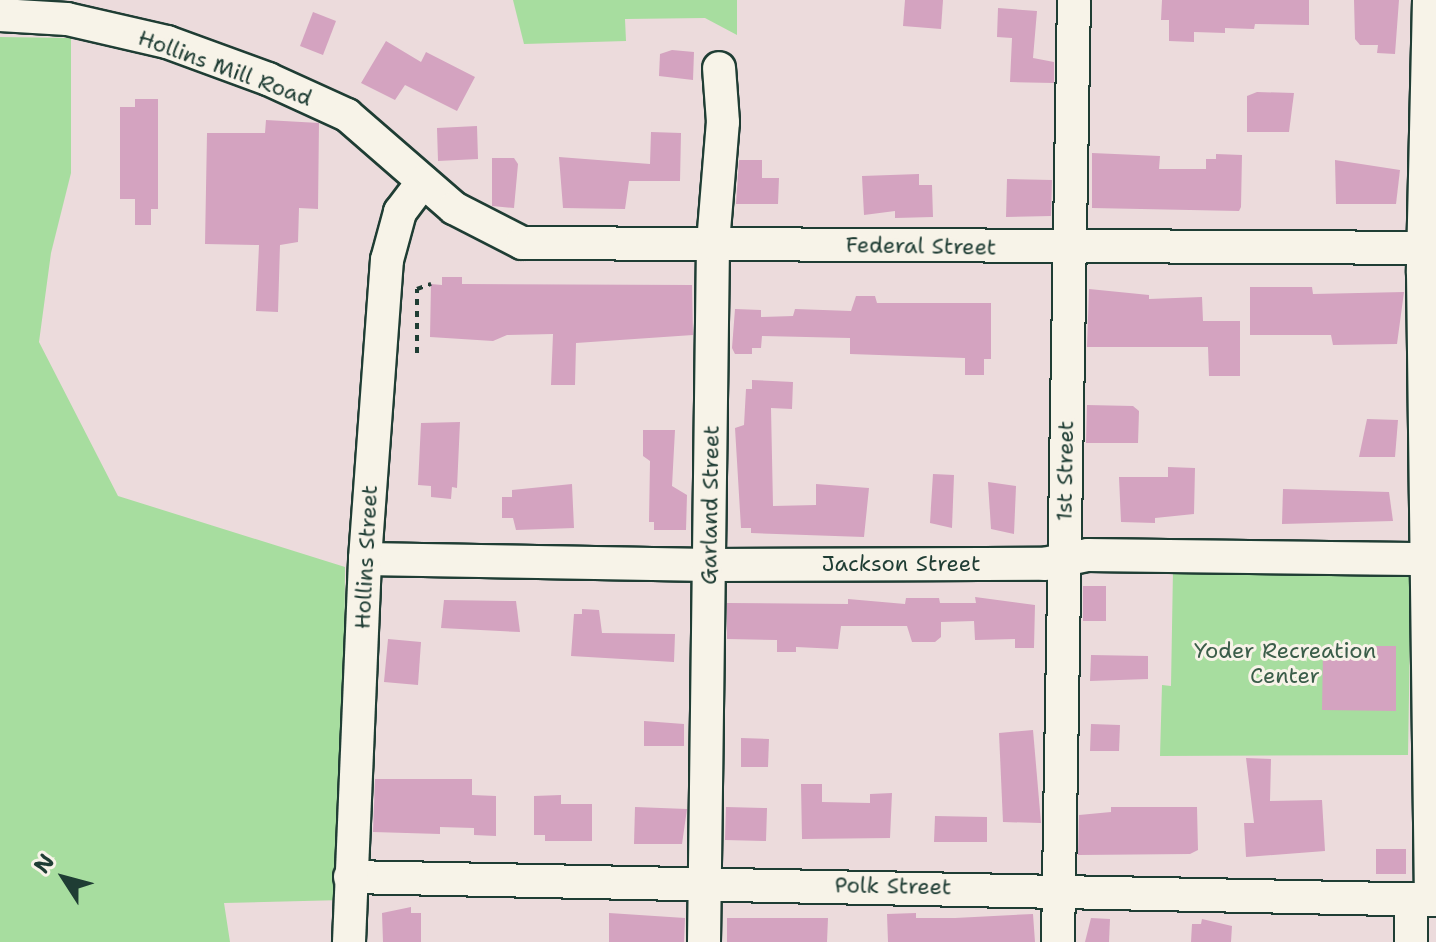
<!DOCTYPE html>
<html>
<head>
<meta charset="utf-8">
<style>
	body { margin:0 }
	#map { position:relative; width:1436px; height:942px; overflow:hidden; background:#ecdbdc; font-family:"Shantell Sans",sans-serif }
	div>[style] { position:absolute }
	.green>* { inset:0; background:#a7dd9f }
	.building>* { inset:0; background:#d4a3c0 }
	.path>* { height:4px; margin-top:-2px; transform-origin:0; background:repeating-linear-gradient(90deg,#1f3d34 0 6px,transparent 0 12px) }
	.roads { filter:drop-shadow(2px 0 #1f3d34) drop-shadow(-2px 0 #1f3d34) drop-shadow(0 2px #1f3d34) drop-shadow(0 -2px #1f3d34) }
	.minor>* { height:32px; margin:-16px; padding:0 16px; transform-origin:16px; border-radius:16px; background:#f7f3e8 }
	span { translate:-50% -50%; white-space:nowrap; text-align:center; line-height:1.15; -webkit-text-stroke:6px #f7f3e8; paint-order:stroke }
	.street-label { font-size:22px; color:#1f3d34 }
	.park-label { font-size:22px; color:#3a5d49 }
	.north { position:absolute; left:24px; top:838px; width:80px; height:80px; -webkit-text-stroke:6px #f7f3e8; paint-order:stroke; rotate:306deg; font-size:22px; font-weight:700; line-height:32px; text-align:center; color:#1f3d34 }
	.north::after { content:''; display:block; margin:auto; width:28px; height:36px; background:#1f3d34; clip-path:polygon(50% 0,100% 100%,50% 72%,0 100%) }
</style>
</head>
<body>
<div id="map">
	<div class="green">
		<i style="clip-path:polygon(513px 0,737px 0,737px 35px,705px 18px,625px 19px,626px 41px,524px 44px)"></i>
		<i style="clip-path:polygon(0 37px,71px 38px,71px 173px,51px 253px,39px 342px,118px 496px,345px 567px,343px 900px,224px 903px,230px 942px,0 942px)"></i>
		<i style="clip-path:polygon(1173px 569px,1411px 572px,1408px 755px,1160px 756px,1162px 685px,1171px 686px)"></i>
	</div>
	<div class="building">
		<i style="clip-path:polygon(905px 0,943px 0,941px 29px,903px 26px)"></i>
		<i style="clip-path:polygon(1162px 0,1309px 0,1309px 25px,1255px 24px,1254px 29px,1225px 28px,1225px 33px,1194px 32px,1194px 42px,1169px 41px,1169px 20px,1161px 20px)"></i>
		<i style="clip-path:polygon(1354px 0,1399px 0,1395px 54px,1377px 53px,1378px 45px,1360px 45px,1355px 39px)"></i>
		<i style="clip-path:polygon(998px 8px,1037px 11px,1033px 58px,1054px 62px,1054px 83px,1010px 82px,1012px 38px,997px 37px)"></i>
		<i style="clip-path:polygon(313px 12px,336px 21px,323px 55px,300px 46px)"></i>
		<i style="clip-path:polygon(386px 41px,421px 62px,426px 52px,475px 77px,457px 111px,405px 85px,395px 100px,361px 83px)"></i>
		<i style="clip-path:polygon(672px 50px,694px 52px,693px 80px,659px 76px,660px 54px)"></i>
		<i style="clip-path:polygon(1257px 92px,1294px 93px,1289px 132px,1247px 132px,1247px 96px)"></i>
		<i style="clip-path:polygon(135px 99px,158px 99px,158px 209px,151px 209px,151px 225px,135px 225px,135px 199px,120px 199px,120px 107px,135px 107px)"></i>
		<i style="clip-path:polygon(266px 120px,319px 123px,318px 209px,299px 208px,298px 242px,280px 245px,278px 312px,256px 311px,259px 245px,205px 244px,207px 133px,265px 133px)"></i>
		<i style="clip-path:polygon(477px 126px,478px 159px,438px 161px,437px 128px)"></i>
		<i style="clip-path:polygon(651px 132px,681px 133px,680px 181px,629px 181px,625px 209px,563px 208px,559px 157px,650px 164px)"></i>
		<i style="clip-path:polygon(1092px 153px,1160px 156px,1159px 169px,1206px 169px,1206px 159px,1216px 159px,1216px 154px,1242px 155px,1241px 207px,1239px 211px,1092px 208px)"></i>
		<i style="clip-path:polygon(492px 158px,514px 158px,518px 164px,514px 208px,492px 206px)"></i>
		<i style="clip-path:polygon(739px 160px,762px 160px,762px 178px,779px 178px,778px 204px,736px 204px)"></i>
		<i style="clip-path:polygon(1335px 160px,1400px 170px,1396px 204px,1336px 204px)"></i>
		<i style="clip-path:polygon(919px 174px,919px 185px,932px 185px,933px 217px,895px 218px,895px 211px,864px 215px,862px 176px)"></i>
		<i style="clip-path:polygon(1007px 179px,1052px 180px,1051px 216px,1006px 217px)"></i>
		<i style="clip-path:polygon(442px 277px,462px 277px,462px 284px,692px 285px,693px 335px,576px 343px,575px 385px,551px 385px,553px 334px,507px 335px,493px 341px,430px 337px,431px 284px,442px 285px)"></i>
		<i style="clip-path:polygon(1250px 287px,1312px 287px,1313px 294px,1404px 292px,1397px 344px,1333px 345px,1331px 335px,1250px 335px)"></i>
		<i style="clip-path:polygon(1089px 289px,1149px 295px,1149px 299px,1202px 297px,1203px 321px,1240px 321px,1240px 376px,1209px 376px,1208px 347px,1087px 347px)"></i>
		<i style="clip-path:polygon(856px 296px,875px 296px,877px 303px,991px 303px,991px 359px,984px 359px,984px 375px,965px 375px,965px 358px,850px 354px,850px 338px,762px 336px,761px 348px,752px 348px,752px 354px,735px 354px,732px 348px,735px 309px,761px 310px,761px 317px,793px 316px,795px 309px,851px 311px)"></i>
		<i style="clip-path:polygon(752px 380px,793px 382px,792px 409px,771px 408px,773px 506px,816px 505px,816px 484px,869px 488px,864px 537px,751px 533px,751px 528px,741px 528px,735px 428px,744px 425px,746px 389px,752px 389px)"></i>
		<i style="clip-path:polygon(1087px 405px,1133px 406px,1139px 411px,1138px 443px,1086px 443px)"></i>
		<i style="clip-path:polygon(1367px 419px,1398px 420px,1395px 457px,1359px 457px)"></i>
		<i style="clip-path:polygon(460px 422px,457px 488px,452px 487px,451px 499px,431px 497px,431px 486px,418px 485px,421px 423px)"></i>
		<i style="clip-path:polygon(643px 430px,675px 430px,672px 486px,687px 495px,686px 530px,654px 530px,654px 522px,649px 522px,650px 461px,643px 456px)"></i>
		<i style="clip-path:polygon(1168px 467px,1195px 468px,1194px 514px,1155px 518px,1155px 523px,1121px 522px,1119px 477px,1168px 477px)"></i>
		<i style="clip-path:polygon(933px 474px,954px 475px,952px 528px,930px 523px)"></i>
		<i style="clip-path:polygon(988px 482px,1016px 486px,1014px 534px,991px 529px)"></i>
		<i style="clip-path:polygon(572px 484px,574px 528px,516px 530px,513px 518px,502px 518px,502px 497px,512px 497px,512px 490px)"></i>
		<i style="clip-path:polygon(1283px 489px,1389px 492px,1393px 521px,1282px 524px)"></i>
		<i style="clip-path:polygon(1083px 586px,1106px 586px,1106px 621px,1083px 621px)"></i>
		<i style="clip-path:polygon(975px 597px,1035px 605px,1034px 648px,1015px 648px,1015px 639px,975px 640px,974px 621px,941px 622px,941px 637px,935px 642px,912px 642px,907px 626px,841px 626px,838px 649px,796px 647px,796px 652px,777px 652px,777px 640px,727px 639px,727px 603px,848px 604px,848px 599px,905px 604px,906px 598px,939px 598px,940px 603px,976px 603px)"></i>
		<i style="clip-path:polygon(444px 600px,516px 601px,520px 632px,441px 628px)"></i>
		<i style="clip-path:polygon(582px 609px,599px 610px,602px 633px,675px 634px,674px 662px,571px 656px,574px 614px,582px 614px)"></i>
		<i style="clip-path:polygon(388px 639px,421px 642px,418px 685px,384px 682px)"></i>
		<i style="clip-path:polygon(1372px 646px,1396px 646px,1396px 711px,1322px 710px,1323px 653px,1372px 653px)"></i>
		<i style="clip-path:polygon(1091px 655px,1148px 656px,1148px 679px,1090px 681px)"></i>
		<i style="clip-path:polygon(644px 721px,684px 724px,684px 746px,644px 746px)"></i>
		<i style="clip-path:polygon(1091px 724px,1120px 725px,1119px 751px,1090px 751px)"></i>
		<i style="clip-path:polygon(1033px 730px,1041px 823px,1003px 822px,999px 733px)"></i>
		<i style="clip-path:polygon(741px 738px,769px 739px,768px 767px,741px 767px)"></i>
		<i style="clip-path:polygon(1246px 758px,1271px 759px,1270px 801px,1322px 800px,1325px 851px,1246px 857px,1244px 823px,1254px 823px)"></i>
		<i style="clip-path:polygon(375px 779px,472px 779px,472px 795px,496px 796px,496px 836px,474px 835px,474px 828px,440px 827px,440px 834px,373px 832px)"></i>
		<i style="clip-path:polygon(801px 784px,822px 784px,822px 802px,870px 803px,870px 794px,892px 793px,890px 838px,802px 839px)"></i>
		<i style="clip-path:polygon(561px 795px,561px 804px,592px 804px,592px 841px,545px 841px,545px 835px,534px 835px,534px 796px)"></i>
		<i style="clip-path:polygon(635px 807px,687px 809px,682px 844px,634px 844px)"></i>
		<i style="clip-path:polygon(726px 807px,767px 808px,766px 841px,725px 840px)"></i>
		<i style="clip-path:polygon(1111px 807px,1197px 807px,1198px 850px,1190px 854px,1078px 855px,1079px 815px,1111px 812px)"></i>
		<i style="clip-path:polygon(935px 816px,987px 817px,987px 842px,934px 842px)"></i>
		<i style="clip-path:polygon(1376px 849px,1406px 849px,1406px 874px,1376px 874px)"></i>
		<i style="clip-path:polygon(411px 907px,411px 913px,421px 913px,421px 942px,383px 942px,382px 913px)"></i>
		<i style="clip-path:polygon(609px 913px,685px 918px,684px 942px,609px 942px)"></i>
		<i style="clip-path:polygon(916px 913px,916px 918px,955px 918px,1033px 914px,1035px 942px,888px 942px,887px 914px)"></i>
		<i style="clip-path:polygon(727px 918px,828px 918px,827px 942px,727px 942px)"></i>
		<i style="clip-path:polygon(1091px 918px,1110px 919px,1109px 942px,1085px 942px)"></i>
		<i style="clip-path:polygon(1202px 919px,1232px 926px,1231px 942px,1191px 942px,1192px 924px,1201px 924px)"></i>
	</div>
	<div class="path">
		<i style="left:417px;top:353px;width:64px;rotate:-90deg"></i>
		<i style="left:417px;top:289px;width:15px;rotate:-20deg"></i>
	</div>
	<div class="roads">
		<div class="minor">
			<i style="left:1429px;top:0;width:273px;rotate:91.3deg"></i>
			<i style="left:1423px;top:273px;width:627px;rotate:89.27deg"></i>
			<i style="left:0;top:15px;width:67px;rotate:3.4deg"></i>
			<i style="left:67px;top:19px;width:103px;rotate:13deg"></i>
			<i style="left:167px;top:42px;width:108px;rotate:20.1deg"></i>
			<i style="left:268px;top:79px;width:87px;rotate:24.5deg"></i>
			<i style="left:347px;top:115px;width:142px;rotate:41deg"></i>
			<i style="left:454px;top:208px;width:76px;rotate:27.2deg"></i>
			<i style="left:522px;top:243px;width:914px;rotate:0.31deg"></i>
			<i style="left:365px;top:559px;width:345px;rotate:1deg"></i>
			<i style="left:710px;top:565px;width:334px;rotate:-0.2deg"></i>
			<i style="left:1044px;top:564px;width:45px;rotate:-11.6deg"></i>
			<i style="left:1088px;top:555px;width:348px;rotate:0.7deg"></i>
			<i style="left:350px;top:877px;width:1086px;rotate:1.21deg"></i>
			<i style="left:349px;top:942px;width:383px;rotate:-87.6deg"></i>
			<i style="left:365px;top:559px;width:300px;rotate:-85.8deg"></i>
			<i style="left:387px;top:260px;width:50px;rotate:-74.8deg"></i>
			<i style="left:400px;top:212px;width:38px;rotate:-53deg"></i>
			<i style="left:704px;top:942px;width:699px;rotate:-89.26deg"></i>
			<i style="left:713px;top:243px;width:121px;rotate:-85.3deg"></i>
			<i style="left:723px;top:122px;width:54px;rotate:-94.2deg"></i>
			<i style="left:1058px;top:942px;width:942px;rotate:-89.03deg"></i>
			<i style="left:1411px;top:942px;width:40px;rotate:-90deg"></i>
		</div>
	</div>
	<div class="street-label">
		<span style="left:225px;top:68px;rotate:20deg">Hollins Mill Road</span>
		<span style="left:921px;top:246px;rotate:1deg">Federal Street</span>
		<span style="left:1065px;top:471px;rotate:-89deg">1st Street</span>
		<span style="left:710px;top:505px;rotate:-89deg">Garland Street</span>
		<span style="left:366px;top:557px;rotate:-87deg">Hollins Street</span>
		<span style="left:901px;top:564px">Jackson Street</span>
		<span style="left:893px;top:886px;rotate:1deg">Polk Street</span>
	</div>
	<div class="park-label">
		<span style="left:1285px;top:663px">Yoder Recreation<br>Center</span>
	</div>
	<div class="north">N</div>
</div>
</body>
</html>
